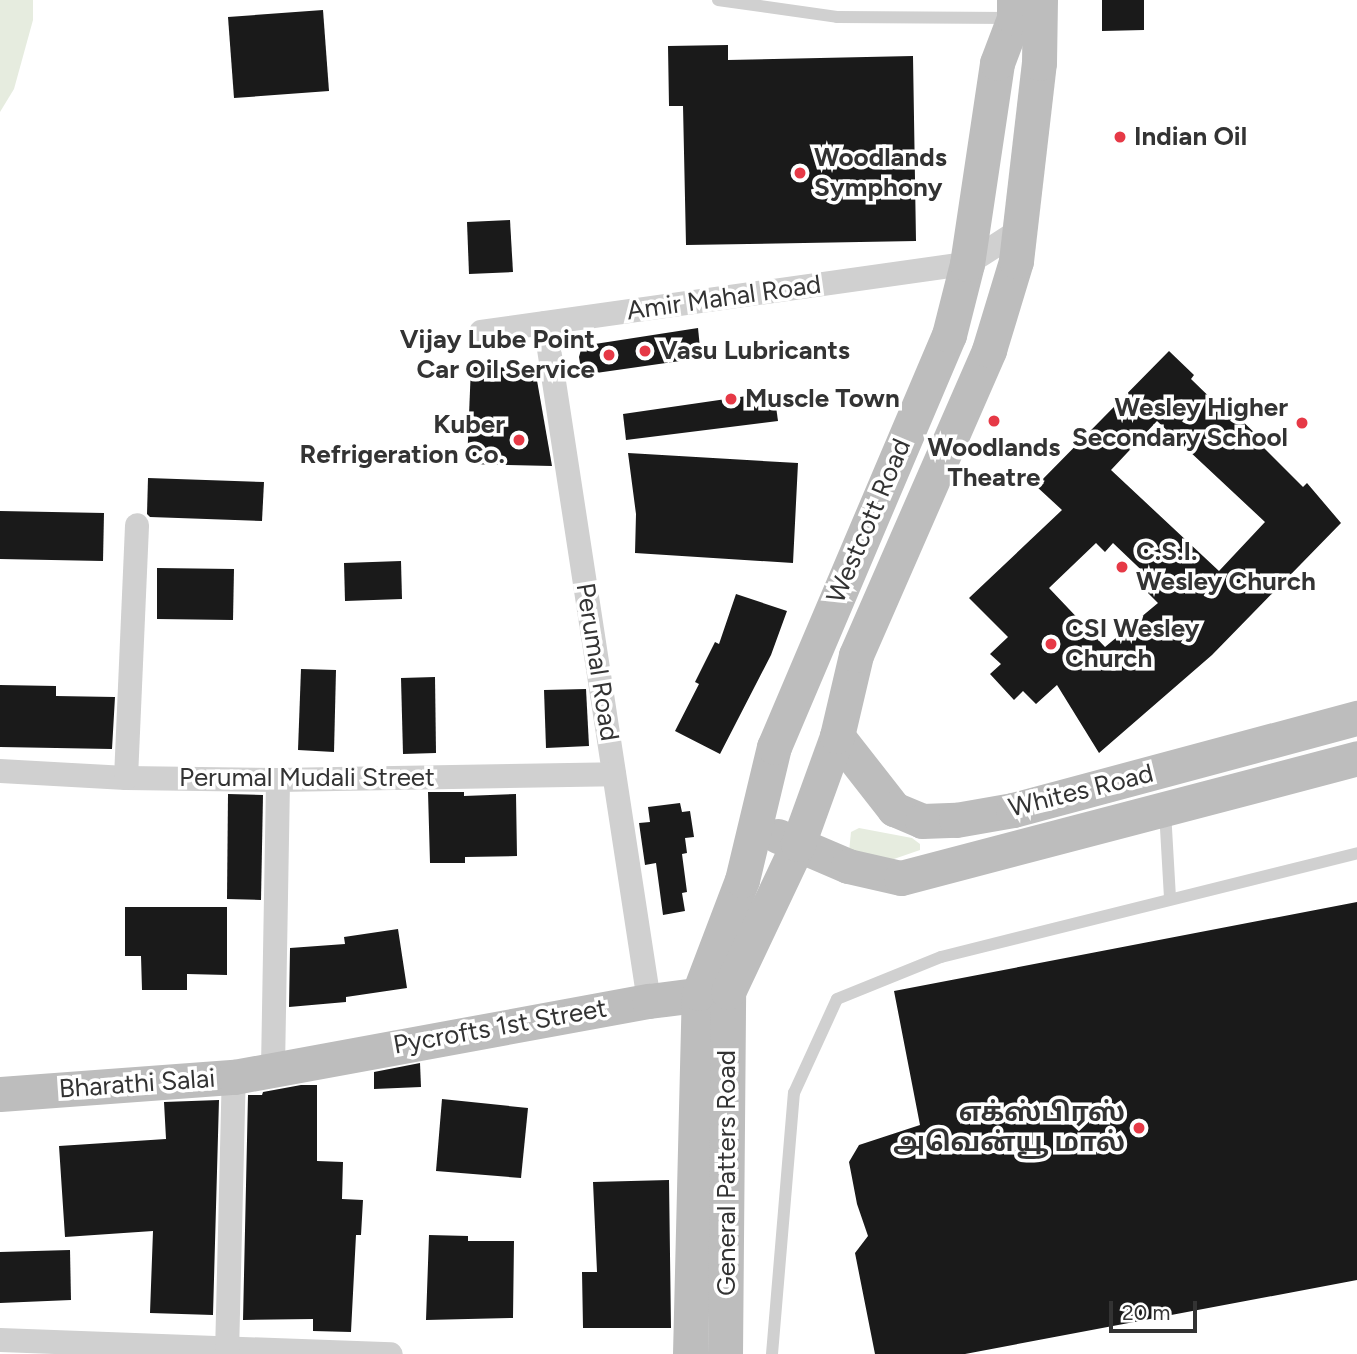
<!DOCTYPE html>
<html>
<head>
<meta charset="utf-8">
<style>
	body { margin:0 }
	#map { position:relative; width:1357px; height:1354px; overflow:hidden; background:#fff; font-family:Figtree,"Noto Sans Tamil",sans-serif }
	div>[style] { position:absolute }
	.green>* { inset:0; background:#e6ecdf }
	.building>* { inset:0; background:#1a1a1a }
	.lane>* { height:12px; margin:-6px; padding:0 6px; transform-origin:6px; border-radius:6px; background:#d0d0d0 }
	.street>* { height:24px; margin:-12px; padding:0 12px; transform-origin:12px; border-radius:12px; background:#d0d0d0 }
	.secondary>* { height:35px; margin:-17.5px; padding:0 17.5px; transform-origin:17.5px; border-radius:17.5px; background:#bdbdbd }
	.dots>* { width:19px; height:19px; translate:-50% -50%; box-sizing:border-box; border:4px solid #fff; border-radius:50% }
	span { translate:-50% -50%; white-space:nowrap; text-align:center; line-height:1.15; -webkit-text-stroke:7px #fff; paint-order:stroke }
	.poi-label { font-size:26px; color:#333; font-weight:700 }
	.left { translate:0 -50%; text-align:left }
	.right { translate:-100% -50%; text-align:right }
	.street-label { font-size:26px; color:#333 }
	.scale { position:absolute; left:1109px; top:1301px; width:88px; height:32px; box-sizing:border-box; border:4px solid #333; border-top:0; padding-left:9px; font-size:21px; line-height:24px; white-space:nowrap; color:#333; -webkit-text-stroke:5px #fff; paint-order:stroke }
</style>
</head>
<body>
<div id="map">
	<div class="green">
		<i style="clip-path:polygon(0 0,33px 0,33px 20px,14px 89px,0 112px)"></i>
		<i style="clip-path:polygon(859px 828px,912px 838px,920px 844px,920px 850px,865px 869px,849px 852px,851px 832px)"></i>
	</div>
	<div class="building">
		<i style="clip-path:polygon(1102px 0,1144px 0,1144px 30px,1102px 31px)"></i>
		<i style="clip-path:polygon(323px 10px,329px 91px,234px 98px,228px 17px)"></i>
		<i style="clip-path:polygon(728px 45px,728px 60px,913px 56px,916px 241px,686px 245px,683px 106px,669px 106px,668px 46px)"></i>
		<i style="clip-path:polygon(510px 220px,513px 272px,469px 274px,467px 222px)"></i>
		<i style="clip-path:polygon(698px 328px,701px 358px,582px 375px,579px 357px,582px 346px)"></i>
		<i style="clip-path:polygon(evenodd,1169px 351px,1194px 375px,1191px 379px,1229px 416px,1233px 412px,1267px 445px,1264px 448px,1303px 487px,1307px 483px,1341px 523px,1212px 655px,1099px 753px,1057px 685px,1036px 704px,1023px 691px,1014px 700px,990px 674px,1001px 664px,990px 654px,1008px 637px,969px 598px,1062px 510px,1036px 486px,1169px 351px,1157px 421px,1265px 522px,1219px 571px,1111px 470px,1157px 421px,1169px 351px,1096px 543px,1105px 552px,1113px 543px,1156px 584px,1148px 593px,1158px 603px,1105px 647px,1049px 588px,1096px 543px)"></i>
		<i style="clip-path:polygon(471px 366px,535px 369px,552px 466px,467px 464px)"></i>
		<i style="clip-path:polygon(774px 392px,778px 421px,626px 440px,623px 414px)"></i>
		<i style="clip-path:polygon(628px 453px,798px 463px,793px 563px,635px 553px,636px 514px)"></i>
		<i style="clip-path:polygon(148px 478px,264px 482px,262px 521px,150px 517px,147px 514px)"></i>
		<i style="clip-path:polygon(0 511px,104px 513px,103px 561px,0 559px)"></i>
		<i style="clip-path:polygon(401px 561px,402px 599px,345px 601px,344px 563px)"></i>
		<i style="clip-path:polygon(157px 568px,234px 569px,233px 620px,157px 619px)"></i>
		<i style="clip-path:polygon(736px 594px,787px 611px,771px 655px,720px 754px,675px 731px,699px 684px,695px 682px,715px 642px,719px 644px)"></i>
		<i style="clip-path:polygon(301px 669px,336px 670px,334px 752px,298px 750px)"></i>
		<i style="clip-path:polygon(435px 677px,436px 753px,403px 754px,401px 678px)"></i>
		<i style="clip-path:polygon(0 685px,56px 686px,56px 696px,115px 697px,112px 749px,0 747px)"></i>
		<i style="clip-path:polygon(586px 689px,589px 746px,546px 748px,544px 690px)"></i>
		<i style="clip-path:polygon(428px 792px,464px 792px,464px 796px,516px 794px,517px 856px,465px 857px,465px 863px,430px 863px)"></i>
		<i style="clip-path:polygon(228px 794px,263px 795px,261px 900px,227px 899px)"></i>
		<i style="clip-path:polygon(680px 803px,682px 812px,690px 811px,694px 837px,685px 838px,687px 853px,682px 854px,687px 892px,682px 893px,685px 911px,663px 915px,656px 863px,645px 865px,639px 823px,650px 822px,648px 807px)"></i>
		<i style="clip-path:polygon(1357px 902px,1357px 1280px,965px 1354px,875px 1354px,855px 1253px,868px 1236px,857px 1204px,849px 1162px,859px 1145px,920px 1125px,894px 991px)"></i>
		<i style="clip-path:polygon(125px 907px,227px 907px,227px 975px,187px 974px,187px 990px,142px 990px,141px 956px,125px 956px)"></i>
		<i style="clip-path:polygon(398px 929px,407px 988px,346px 997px,346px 1002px,289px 1007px,290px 948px,345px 944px,344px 937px)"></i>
		<i style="clip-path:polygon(420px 1063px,421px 1087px,374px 1089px,374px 1072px)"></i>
		<i style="clip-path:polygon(301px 1085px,317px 1085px,317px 1161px,343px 1162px,342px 1199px,363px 1200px,361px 1235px,356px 1235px,351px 1332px,313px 1331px,313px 1319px,243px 1320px,248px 1095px,262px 1095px,263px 1092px)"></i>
		<i style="clip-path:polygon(442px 1099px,528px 1108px,521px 1178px,436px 1171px)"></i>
		<i style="clip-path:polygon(219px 1100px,213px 1315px,150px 1313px,153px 1231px,65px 1237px,59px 1146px,166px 1139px,164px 1102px)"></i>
		<i style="clip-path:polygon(669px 1180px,671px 1328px,583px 1328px,582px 1272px,597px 1272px,593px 1182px)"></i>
		<i style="clip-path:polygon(429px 1235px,468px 1236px,468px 1241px,514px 1241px,513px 1318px,426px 1320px)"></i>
		<i style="clip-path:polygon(70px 1250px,71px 1300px,0 1303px,0 1252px)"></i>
	</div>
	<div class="lane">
		<i style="left:718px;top:0;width:120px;rotate:8.1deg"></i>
		<i style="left:837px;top:17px;width:173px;rotate:0.3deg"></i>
		<i style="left:1165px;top:811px;width:87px;rotate:86.7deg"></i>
		<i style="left:772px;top:1354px;width:262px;rotate:-85.2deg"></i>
		<i style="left:794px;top:1093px;width:103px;rotate:-65.4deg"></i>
		<i style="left:837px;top:999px;width:112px;rotate:-22deg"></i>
		<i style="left:941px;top:957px;width:429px;rotate:-14deg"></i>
	</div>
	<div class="street">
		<i style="left:545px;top:323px;width:686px;rotate:81.28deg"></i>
		<i style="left:481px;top:332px;width:491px;rotate:-8deg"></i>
		<i style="left:967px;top:264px;width:63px;rotate:-32.7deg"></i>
		<i style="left:0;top:771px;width:126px;rotate:3.2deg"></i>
		<i style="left:126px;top:778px;width:152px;rotate:0.8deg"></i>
		<i style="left:278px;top:780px;width:336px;rotate:-1deg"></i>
		<i style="left:126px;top:778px;width:253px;rotate:-87.5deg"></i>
		<i style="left:273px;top:1068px;width:288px;rotate:-89deg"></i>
		<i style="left:0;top:1340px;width:391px;rotate:2.1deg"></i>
		<i style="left:227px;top:1354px;width:277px;rotate:-88.6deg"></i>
	</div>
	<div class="secondary">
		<i style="left:837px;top:736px;width:93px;rotate:52deg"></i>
		<i style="left:894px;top:809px;width:30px;rotate:23deg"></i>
		<i style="left:922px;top:821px;width:34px;rotate:-2deg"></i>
		<i style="left:956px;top:820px;width:58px;rotate:-10deg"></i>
		<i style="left:1013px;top:810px;width:356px;rotate:-15deg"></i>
		<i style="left:778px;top:836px;width:76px;rotate:23.2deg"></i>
		<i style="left:848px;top:866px;width:54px;rotate:12.8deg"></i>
		<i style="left:901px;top:878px;width:472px;rotate:-14.7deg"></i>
		<i style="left:0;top:1094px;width:235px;rotate:-4.2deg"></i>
		<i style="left:234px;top:1077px;width:422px;rotate:-10.4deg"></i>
		<i style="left:649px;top:1001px;width:72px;rotate:-7.2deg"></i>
		<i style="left:690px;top:1354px;width:361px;rotate:-88.6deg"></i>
		<i style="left:699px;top:993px;width:121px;rotate:-69.2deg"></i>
		<i style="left:742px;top:880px;width:137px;rotate:-76.5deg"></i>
		<i style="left:774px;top:747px;width:448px;rotate:-67deg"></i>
		<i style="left:949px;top:335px;width:73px;rotate:-75.8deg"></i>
		<i style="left:967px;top:264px;width:203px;rotate:-81.5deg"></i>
		<i style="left:997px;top:63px;width:48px;rotate:-69.3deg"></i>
		<i style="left:1014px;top:18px;width:18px;rotate:-90deg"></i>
		<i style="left:725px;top:1354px;width:362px;rotate:-89.5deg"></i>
		<i style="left:728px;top:992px;width:164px;rotate:-64.7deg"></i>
		<i style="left:798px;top:844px;width:115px;rotate:-70.1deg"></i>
		<i style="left:837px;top:736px;width:83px;rotate:-76.8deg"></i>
		<i style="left:856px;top:655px;width:333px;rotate:-66.4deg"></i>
		<i style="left:989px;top:350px;width:93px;rotate:-73.1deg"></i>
		<i style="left:1016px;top:261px;width:199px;rotate:-83.4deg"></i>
		<i style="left:1039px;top:63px;width:63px;rotate:-89.1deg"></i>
	</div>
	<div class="dots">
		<i style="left:1120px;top:137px;background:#e63946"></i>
		<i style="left:800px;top:173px;background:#e63946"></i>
		<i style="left:645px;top:351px;background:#e63946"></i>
		<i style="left:609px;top:355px;background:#e63946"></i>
		<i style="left:731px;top:399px;background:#e63946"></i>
		<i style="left:994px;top:421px;background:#e63946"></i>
		<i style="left:1302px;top:423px;background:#e63946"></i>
		<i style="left:519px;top:440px;background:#e63946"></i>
		<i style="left:1122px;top:567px;background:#e63946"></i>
		<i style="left:1051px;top:644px;background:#e63946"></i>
		<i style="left:1139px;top:1128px;background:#e63946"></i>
	</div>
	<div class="poi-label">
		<span class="left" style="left:1134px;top:137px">Indian Oil</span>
		<span class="left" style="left:814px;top:173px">Woodlands<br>Symphony</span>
		<span class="right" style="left:595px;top:355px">Vijay Lube Point<br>Car Oil Service</span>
		<span class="left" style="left:659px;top:351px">Vasu Lubricants</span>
		<span class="left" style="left:745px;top:399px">Muscle Town</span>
		<span class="right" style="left:1288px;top:423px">Wesley Higher<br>Secondary School</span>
		<span class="right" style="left:505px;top:440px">Kuber<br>Refrigeration Co.</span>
		<span style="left:994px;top:463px">Woodlands<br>Theatre</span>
		<span class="left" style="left:1136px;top:567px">C.S.I.<br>Wesley Church</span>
		<span class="left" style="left:1065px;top:644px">CSI Wesley<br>Church</span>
		<span class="right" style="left:1125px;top:1128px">எக்ஸ்பிரஸ்<br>அவென்யூ மால்</span>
	</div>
	<div class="street-label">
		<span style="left:724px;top:298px;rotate:-8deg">Amir Mahal Road</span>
		<span style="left:869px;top:521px;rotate:-67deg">Westcott Road</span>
		<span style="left:597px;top:662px;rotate:81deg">Perumal Road</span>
		<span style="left:307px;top:778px">Perumal Mudali Street</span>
		<span style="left:1081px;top:791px;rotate:-14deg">Whites Road</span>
		<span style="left:500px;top:1027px;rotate:-10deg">Pycrofts 1st Street</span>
		<span style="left:137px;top:1084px;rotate:-4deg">Bharathi Salai</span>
		<span style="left:727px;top:1173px;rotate:-90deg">General Patters Road</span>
	</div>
	<div class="scale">20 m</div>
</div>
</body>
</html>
